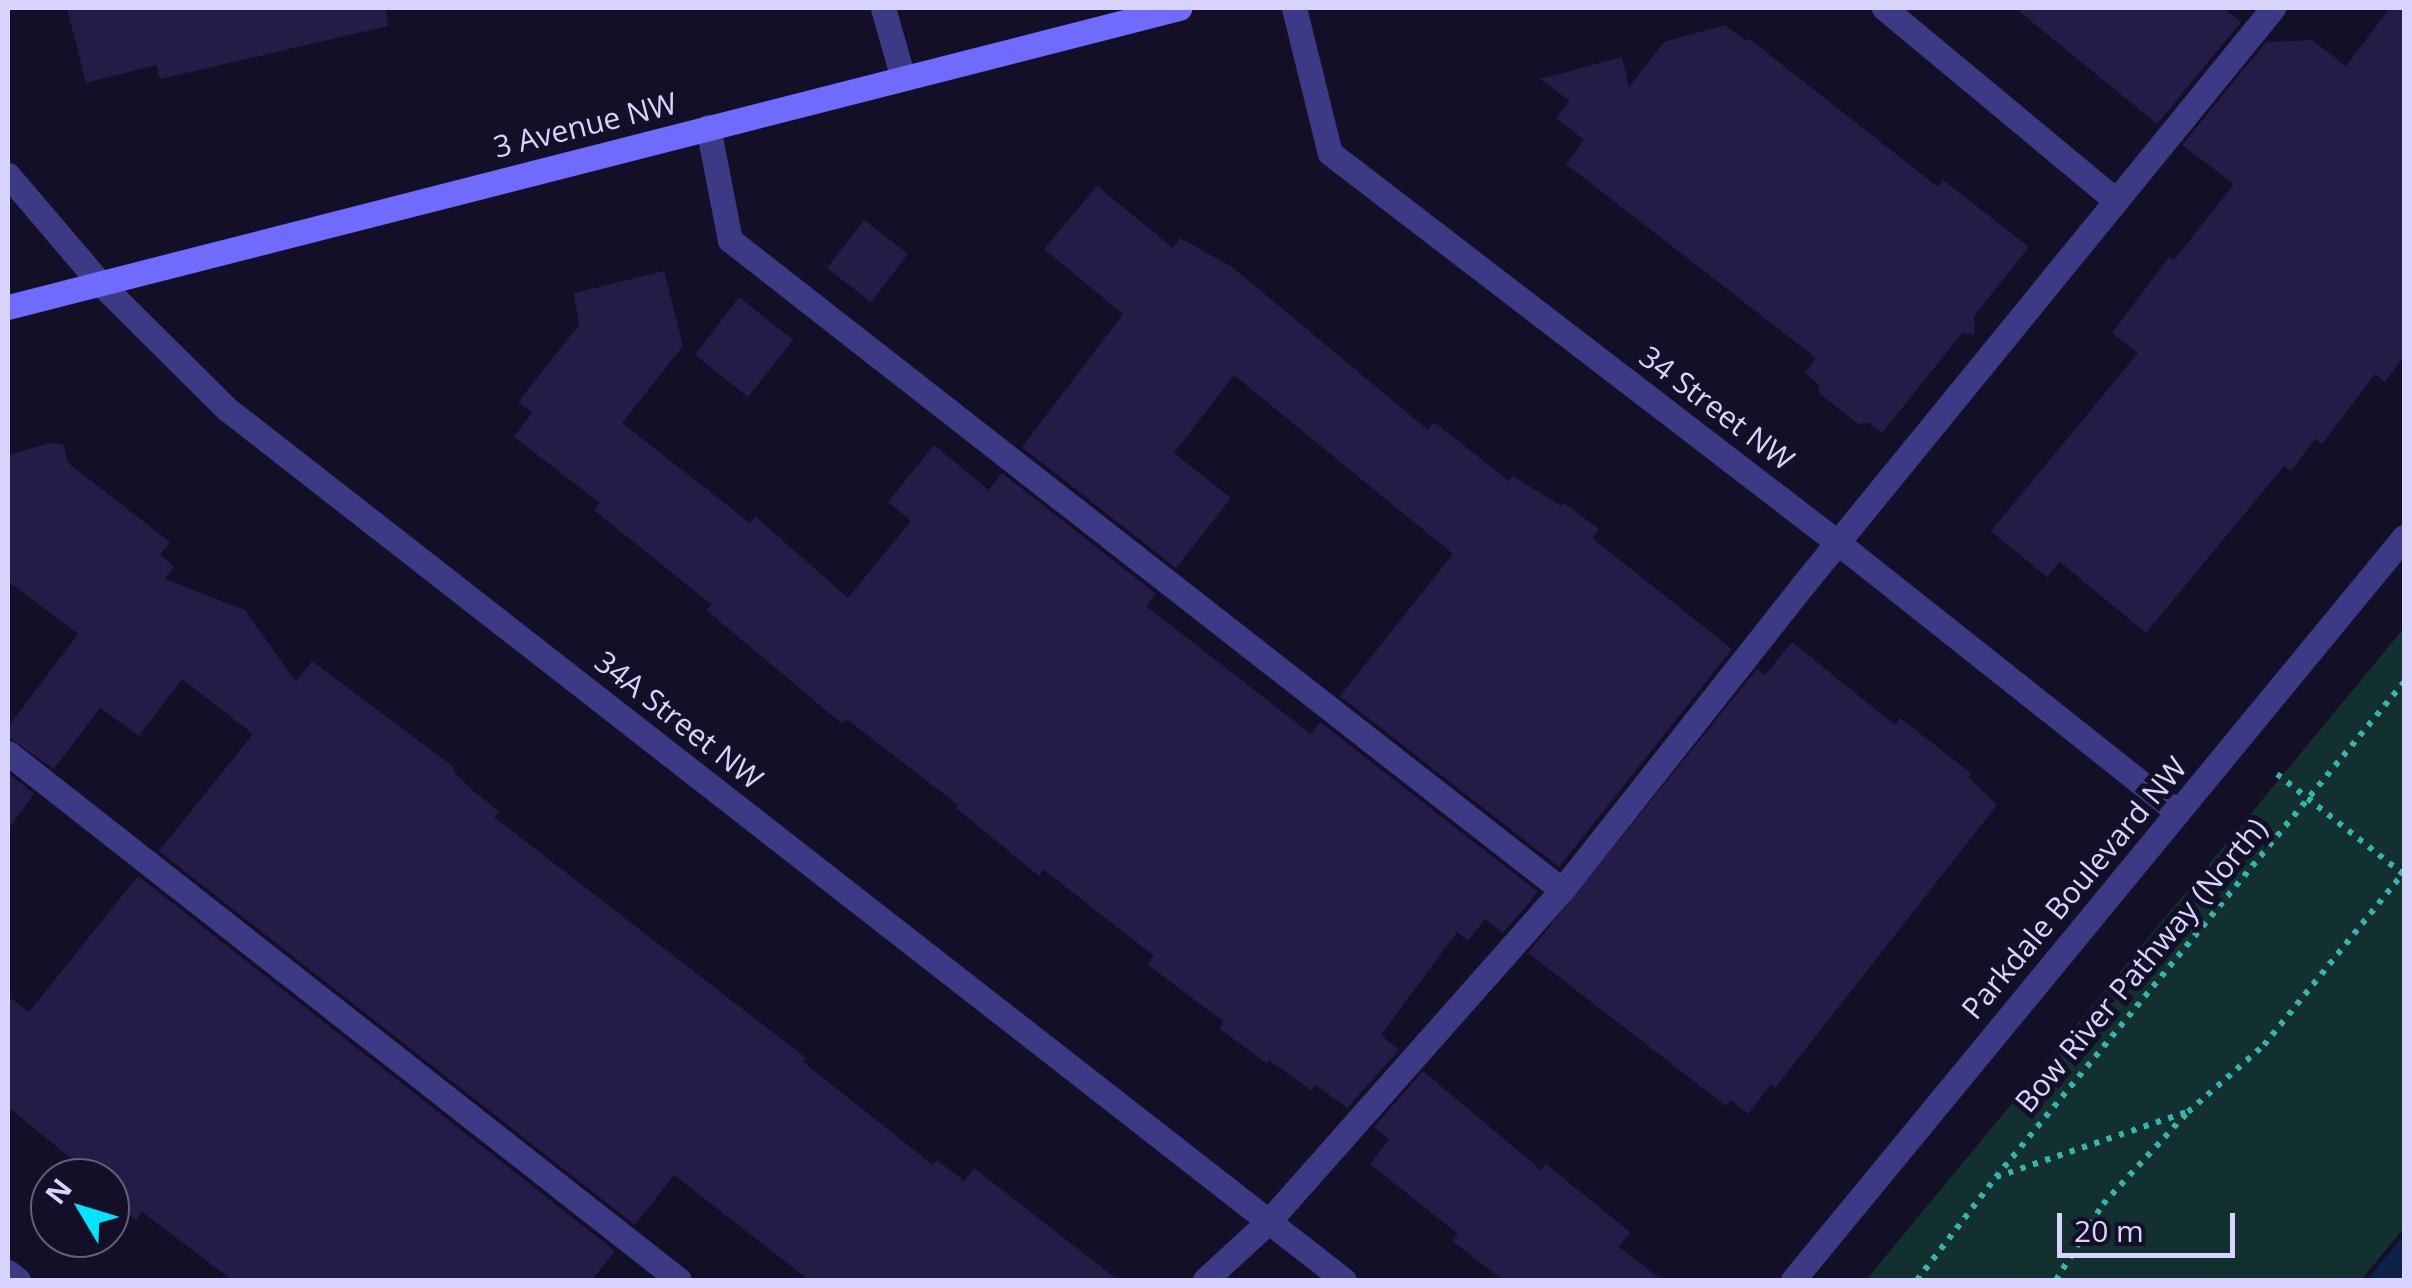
<!DOCTYPE html>
<html>
<head>
<meta charset="utf-8">
<style>
	body { margin:0 }
	#map { position:relative; width:2412px; height:1288px; overflow:hidden; background:#130f26; font-family:"Open Sans",sans-serif }
	div>[style] { position:absolute }
	.green>* { inset:0; background:#12302f }
	.water>* { inset:0; background:#0c2248 }
	.building>* { inset:0; background:#241b47 }
	.path>* { height:6px; margin-top:-3px; transform-origin:0; background:repeating-linear-gradient(90deg,#2fb8b0 0 5px,transparent 0 13px) }
	.lane>* { height:25px; margin:-12.5px; padding:0 12.5px; transform-origin:12.5px; border-radius:12.5px; background:#3d3a85 }
	.street>* { height:25px; margin:-12.5px; padding:0 12.5px; transform-origin:12.5px; border-radius:12.5px; background:#3d3a85 }
	.secondary>* { height:25px; margin:-12.5px; padding:0 12.5px; transform-origin:12.5px; border-radius:12.5px; background:#6f6bff }
	span { translate:-50% -50%; white-space:nowrap; text-align:center; line-height:1.15; -webkit-text-stroke:10px #130f26; paint-order:stroke }
	.street-label { font-size:30px; color:#d9d4ff }
	.frame { position:absolute; inset:0; border:10px solid #d9d4ff; pointer-events:none }
	.north { position:absolute; left:30px; top:1158px; width:100px; height:100px; box-sizing:border-box; background:#130f26; border:2px solid #625e7d; border-radius:50%; rotate:308deg; font-size:28px; font-weight:700; line-height:40px; text-align:center; color:#d9d4ff }
	.north::after { content:''; display:block; margin:auto; width:35px; height:45px; background:#00e5ff; clip-path:polygon(50% 0,100% 100%,50% 72%,0 100%) }
	.scale { position:absolute; left:2057px; top:1213px; width:178px; height:45px; box-sizing:border-box; border:5px solid #d9d4ff; border-top:0; padding-left:12px; font-size:30px; line-height:35px; white-space:nowrap; color:#d9d4ff; -webkit-text-stroke:8px #130f26; paint-order:stroke }
</style>
</head>
<body>
<div id="map">
	<div class="green">
		<i style="clip-path:polygon(2404px 628px,2404px 1228px,2361px 1280px,1866px 1280px)"></i>
	</div>
	<div class="water">
		<i style="clip-path:polygon(2404px 1235px,2404px 1280px,2367px 1280px)"></i>
	</div>
	<div class="building">
		<i style="clip-path:polygon(67px 8px,386px 8px,388px 26px,160px 79px,156px 65px,86px 83px)"></i>
		<i style="clip-path:polygon(2015px 8px,2223px 8px,2241px 22px,2157px 124px)"></i>
		<i style="clip-path:polygon(2390px 8px,2404px 8px,2404px 356px,2385px 382px,2375px 374px,2322px 444px,2315px 439px,2291px 471px,2284px 466px,2146px 633px,2060px 562px,2047px 577px,1991px 531px,2138px 353px,2112px 333px,2169px 257px,2174px 260px,2234px 184px,2182px 145px,2266px 42px,2312px 40px,2346px 66px)"></i>
		<i style="clip-path:polygon(1725px 25px,1746px 41px,1748px 38px,1938px 187px,1943px 180px,2029px 247px,1974px 316px,1975px 334px,1962px 333px,1882px 433px,1868px 423px,1858px 424px,1820px 394px,1818px 384px,1805px 373px,1816px 358px,1566px 164px,1584px 140px,1556px 118px,1570px 101px,1540px 79px,1622px 57px,1629px 87px,1664px 42px)"></i>
		<i style="clip-path:polygon(1097px 186px,1173px 248px,1180px 238px,1232px 267px,1428px 430px,1434px 422px,1509px 481px,1513px 476px,1561px 506px,1563px 502px,1599px 529px,1592px 538px,1732px 649px,1559px 867px,1340px 696px,1453px 554px,1234px 375px,1174px 453px,1231px 498px,1176px 568px,1022px 447px,1123px 314px,1044px 249px)"></i>
		<i style="clip-path:polygon(864px 220px,908px 254px,871px 302px,827px 268px)"></i>
		<i style="clip-path:polygon(664px 271px,683px 346px,622px 423px,750px 523px,755px 516px,848px 598px,911px 521px,888px 502px,934px 445px,989px 490px,1002px 473px,1156px 594px,1146px 606px,1311px 734px,1320px 722px,1538px 892px,1503px 933px,1485px 919px,1468px 941px,1457px 932px,1381px 1035px,1399px 1050px,1347px 1108px,1316px 1085px,1312px 1091px,1269px 1060px,1267px 1064px,1219px 1028px,1224px 1022px,1147px 964px,1154px 956px,1044px 870px,1039px 876px,956px 808px,958px 805px,848px 720px,841px 723px,706px 610px,712px 605px,594px 510px,600px 503px,514px 437px,532px 412px,518px 402px,579px 325px,574px 293px)"></i>
		<i style="clip-path:polygon(739px 297px,793px 340px,748px 397px,695px 355px)"></i>
		<i style="clip-path:polygon(50px 443px,63px 444px,68px 463px,170px 542px,160px 555px,174px 566px,165px 579px,245px 610px,296px 682px,312px 661px,455px 768px,453px 771px,471px 789px,499px 811px,494px 817px,806px 1058px,803px 1062px,933px 1165px,937px 1160px,964px 1181px,974px 1168px,1118px 1280px,809px 1280px,674px 1175px,635px 1225px,159px 851px,253px 734px,182px 679px,139px 736px,100px 708px,54px 769px,8px 737px,8px 727px,78px 634px,8px 581px,8px 455px)"></i>
		<i style="clip-path:polygon(1792px 642px,1895px 725px,1900px 718px,1971px 773px,1968px 777px,1997px 805px,1775px 1088px,1771px 1084px,1748px 1114px,1731px 1100px,1726px 1106px,1528px 953px,1757px 669px,1765px 675px)"></i>
		<i style="clip-path:polygon(8px 773px,34px 794px,8px 830px)"></i>
		<i style="clip-path:polygon(138px 876px,615px 1251px,592px 1280px,232px 1280px,142px 1212px,136px 1220px,110px 1201px,110px 1178px,95px 1178px,8px 1107px,8px 996px,29px 1012px)"></i>
		<i style="clip-path:polygon(1423px 1071px,1541px 1170px,1546px 1164px,1630px 1232px,1619px 1247px,1662px 1280px,1503px 1280px,1452px 1241px,1458px 1234px,1370px 1164px,1389px 1139px,1374px 1127px)"></i>
	</div>
	<div class="path">
		<i style="left:2277px;top:774px;width:161px;rotate:38.4deg"></i>
		<i style="left:1996px;top:1177px;width:202px;rotate:-18.8deg"></i>
		<i style="left:1917px;top:1280px;width:130px;rotate:-52.5deg"></i>
		<i style="left:1996px;top:1177px;width:641px;rotate:-50.5deg"></i>
		<i style="left:2056px;top:1280px;width:89px;rotate:-58.3deg"></i>
		<i style="left:2103px;top:1204px;width:125px;rotate:-47.3deg"></i>
		<i style="left:2188px;top:1112px;width:101px;rotate:-41.4deg"></i>
		<i style="left:2264px;top:1045px;width:223px;rotate:-51deg"></i>
	</div>
	<div class="lane">
		<i style="left:1884px;top:8px;width:300px;rotate:39.7deg"></i>
		<i style="left:708px;top:127px;width:115px;rotate:79deg"></i>
		<i style="left:730px;top:240px;width:1056px;rotate:38deg"></i>
		<i style="left:8px;top:753px;width:853px;rotate:38.15deg"></i>
		<i style="left:1205px;top:1280px;width:87px;rotate:-42.7deg"></i>
		<i style="left:1269px;top:1221px;width:442px;rotate:-48.5deg"></i>
		<i style="left:1562px;top:890px;width:387px;rotate:-51.7deg"></i>
		<i style="left:1802px;top:586px;width:746px;rotate:-50.82deg"></i>
	</div>
	<div class="street">
		<i style="left:883px;top:8px;width:73px;rotate:74.1deg"></i>
		<i style="left:1294px;top:8px;width:149px;rotate:76.1deg"></i>
		<i style="left:1330px;top:153px;width:639px;rotate:37.5deg"></i>
		<i style="left:1837px;top:542px;width:435px;rotate:38.4deg"></i>
		<i style="left:8px;top:175px;width:142px;rotate:49.6deg"></i>
		<i style="left:100px;top:283px;width:179px;rotate:44.8deg"></i>
		<i style="left:227px;top:409px;width:1416px;rotate:37.95deg"></i>
		<i style="left:8px;top:1272px;width:13px;rotate:39deg"></i>
		<i style="left:1793px;top:1280px;width:962px;rotate:-50.57deg"></i>
	</div>
	<div class="secondary">
		<i style="left:8px;top:307px;width:1209px;rotate:-14.32deg"></i>
	</div>
	<div class="street-label">
		<span style="left:585px;top:125px;rotate:-14deg">3 Avenue NW</span>
		<span style="left:1717px;top:408px;rotate:37deg">34 Street NW</span>
		<span style="left:679px;top:720px;rotate:38deg">34A Street NW</span>
		<span style="left:2074px;top:888px;rotate:-50deg">Parkdale Boulevard NW</span>
		<span style="left:2141px;top:965px;rotate:-50deg">Bow River Pathway (North)</span>
	</div>
	<div class="frame"></div>
	<div class="north">N</div>
	<div class="scale">20 m</div>
</div>
</body>
</html>
